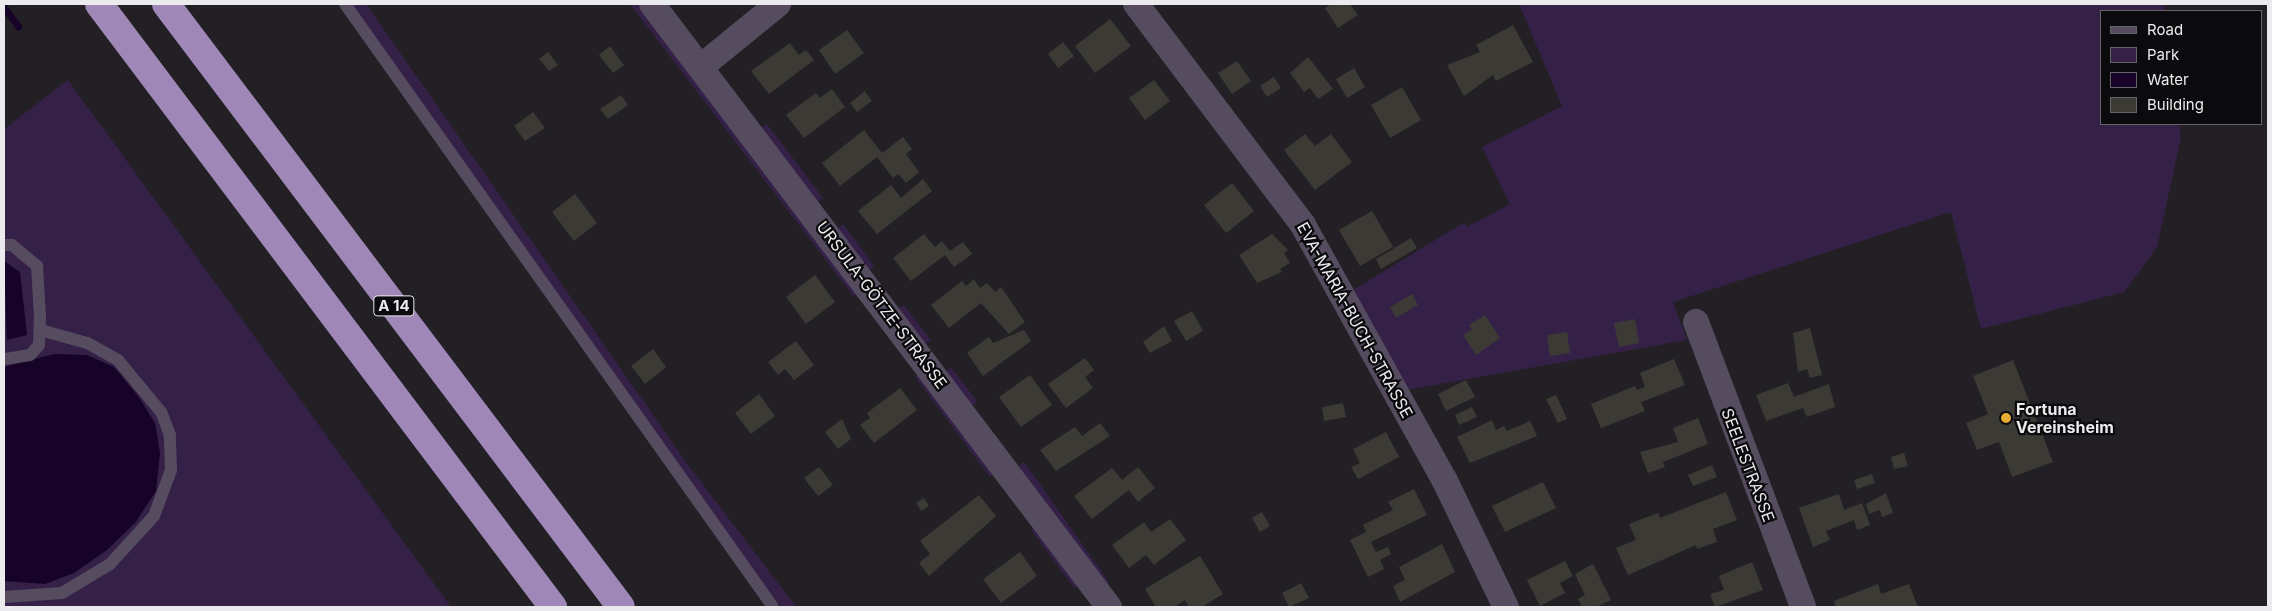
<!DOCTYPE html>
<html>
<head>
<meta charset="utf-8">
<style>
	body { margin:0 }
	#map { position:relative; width:2272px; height:611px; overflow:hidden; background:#222024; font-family:Inter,sans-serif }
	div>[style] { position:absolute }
	.green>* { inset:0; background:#352147 }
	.water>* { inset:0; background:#170327 }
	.stream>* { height:7px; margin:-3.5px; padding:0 3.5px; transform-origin:3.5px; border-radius:3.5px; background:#170327 }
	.building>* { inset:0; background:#3c3a35 }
	.lane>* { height:12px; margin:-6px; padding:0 6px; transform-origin:6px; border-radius:6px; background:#564c60 }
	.street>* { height:26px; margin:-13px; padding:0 13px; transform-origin:13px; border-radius:13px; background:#564c60 }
	.highway>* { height:28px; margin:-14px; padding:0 14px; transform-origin:14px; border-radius:14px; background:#9f88b8 }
	.dots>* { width:14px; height:14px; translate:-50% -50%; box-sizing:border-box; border:2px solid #0b0a0c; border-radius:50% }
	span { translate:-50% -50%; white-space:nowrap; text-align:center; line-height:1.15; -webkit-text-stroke:4.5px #0b0a0c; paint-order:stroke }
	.shield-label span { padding:1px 4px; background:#0b0a0c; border:1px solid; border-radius:4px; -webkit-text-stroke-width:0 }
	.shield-label { font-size:15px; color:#ebeaed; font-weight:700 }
	.street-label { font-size:16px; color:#ebeaed }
	.poi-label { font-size:16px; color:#ebeaed; font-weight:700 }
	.left { translate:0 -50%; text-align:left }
	.frame { position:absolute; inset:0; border:5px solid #ebeaed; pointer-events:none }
	.legend { position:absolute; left:2100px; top:10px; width:162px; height:115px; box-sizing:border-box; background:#0b0a0c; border:1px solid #656466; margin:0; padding:6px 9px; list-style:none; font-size:15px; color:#ebeaed }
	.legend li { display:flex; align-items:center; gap:10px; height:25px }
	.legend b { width:25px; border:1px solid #656466 }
</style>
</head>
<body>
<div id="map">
	<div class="green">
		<i style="clip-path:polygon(351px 4px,366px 4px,686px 462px,796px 607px,781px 607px,677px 468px)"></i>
		<i style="clip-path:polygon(630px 4px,643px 4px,858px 290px,854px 297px)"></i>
		<i style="clip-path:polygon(1519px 4px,2164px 4px,2165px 11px,2101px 11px,2101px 124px,2179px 124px,2181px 138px,2157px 247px,2124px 292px,1981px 329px,1951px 212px,1673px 302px,1687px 340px,1406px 390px,1353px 290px,1465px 222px,1467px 227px,1510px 204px,1482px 147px,1562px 106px)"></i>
		<i style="clip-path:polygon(68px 80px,451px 607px,4px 607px,4px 129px)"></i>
		<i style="clip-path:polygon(767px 124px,823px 198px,816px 203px,760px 129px)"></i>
		<i style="clip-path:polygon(843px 224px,874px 266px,868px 271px,836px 230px)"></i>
		<i style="clip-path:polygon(904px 305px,931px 340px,923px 345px,897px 309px)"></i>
		<i style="clip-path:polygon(951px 367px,977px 401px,971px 407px,945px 373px)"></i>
		<i style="clip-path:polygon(919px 374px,995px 472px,990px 477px,915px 377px)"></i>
		<i style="clip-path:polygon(1024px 462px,1109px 582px,1104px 586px,1016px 468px)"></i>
		<i style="clip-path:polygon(1038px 525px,1081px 585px,1075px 589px,1031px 530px)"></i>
	</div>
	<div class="water">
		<i style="clip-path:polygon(4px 261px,20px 272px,27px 335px,7px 340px)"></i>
		<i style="clip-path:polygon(54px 354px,87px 355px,114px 367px,138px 396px,155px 423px,160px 453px,156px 491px,135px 523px,107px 550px,74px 573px,45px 584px,4px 581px,4px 367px)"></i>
	</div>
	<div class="stream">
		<i style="left:4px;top:7px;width:24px;rotate:54deg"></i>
	</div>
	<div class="building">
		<i style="clip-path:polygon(1331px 4px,1350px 4px,1358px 15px,1338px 28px,1325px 8px)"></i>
		<i style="clip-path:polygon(1110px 19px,1131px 46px,1095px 73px,1075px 46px)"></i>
		<i style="clip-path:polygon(1513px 25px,1533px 62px,1496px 81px,1493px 75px,1464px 96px,1447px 65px,1480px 52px,1476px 45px)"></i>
		<i style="clip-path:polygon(847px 30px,864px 53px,835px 74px,819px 50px)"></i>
		<i style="clip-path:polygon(1063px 42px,1074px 56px,1058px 68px,1048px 54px)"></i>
		<i style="clip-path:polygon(790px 43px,799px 55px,806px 50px,814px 60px,769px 94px,751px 71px)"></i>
		<i style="clip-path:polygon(610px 46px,624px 65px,613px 73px,599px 55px)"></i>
		<i style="clip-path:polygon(548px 52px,558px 65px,549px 71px,539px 59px)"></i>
		<i style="clip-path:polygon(1308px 57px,1333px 89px,1318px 99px,1310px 88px,1304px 92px,1290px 73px)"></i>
		<i style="clip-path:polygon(1237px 61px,1251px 81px,1232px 94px,1218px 73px)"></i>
		<i style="clip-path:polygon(1354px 68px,1365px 87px,1347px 98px,1336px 79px)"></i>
		<i style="clip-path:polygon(1274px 77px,1281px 88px,1267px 97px,1260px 86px)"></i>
		<i style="clip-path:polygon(1154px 80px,1170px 101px,1145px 120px,1129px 98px)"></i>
		<i style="clip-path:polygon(1402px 87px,1421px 120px,1390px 138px,1371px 105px)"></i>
		<i style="clip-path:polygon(832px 89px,845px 107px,804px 138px,786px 115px,816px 93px,820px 98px)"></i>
		<i style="clip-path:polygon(865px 91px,872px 101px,857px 112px,850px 103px)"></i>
		<i style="clip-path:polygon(621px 95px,628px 105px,608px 119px,600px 109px)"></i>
		<i style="clip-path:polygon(533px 112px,545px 128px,525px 141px,514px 126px)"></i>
		<i style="clip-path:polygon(864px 130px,882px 153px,903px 137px,912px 149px,906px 154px,919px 172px,906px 183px,898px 174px,893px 178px,877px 157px,840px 186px,822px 163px)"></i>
		<i style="clip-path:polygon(1305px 134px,1315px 146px,1331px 134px,1352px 162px,1315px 190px,1284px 150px)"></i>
		<i style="clip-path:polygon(923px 179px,932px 191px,877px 234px,858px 211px,891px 185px,901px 198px)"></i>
		<i style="clip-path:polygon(1232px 183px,1254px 211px,1226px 233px,1204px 205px)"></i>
		<i style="clip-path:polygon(575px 194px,597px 223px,574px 241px,552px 212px)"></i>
		<i style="clip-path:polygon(1372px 211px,1393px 247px,1360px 266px,1339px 230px)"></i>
		<i style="clip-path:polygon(924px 234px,935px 247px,942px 241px,950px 251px,963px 242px,972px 254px,954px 267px,945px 255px,911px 281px,893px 258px)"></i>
		<i style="clip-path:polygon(1272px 234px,1288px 250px,1284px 253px,1290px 263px,1280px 269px,1282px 272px,1257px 283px,1239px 255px)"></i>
		<i style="clip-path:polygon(1411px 238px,1417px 248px,1381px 269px,1376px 259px)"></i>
		<i style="clip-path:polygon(815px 275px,835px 302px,806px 324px,786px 297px)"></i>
		<i style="clip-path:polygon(974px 279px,980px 288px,987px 283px,995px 292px,1001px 287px,1025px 322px,1009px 334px,981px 303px,949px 328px,931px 305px,962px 281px,966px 286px)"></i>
		<i style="clip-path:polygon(1412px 294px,1418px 305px,1396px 318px,1390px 307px)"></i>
		<i style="clip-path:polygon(1192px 311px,1203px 331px,1186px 341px,1174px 321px)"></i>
		<i style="clip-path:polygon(1485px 315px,1500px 338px,1476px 355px,1463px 335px,1472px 330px,1469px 325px)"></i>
		<i style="clip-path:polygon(1635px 319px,1639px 343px,1619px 347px,1614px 323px)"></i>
		<i style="clip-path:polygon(1164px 326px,1172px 341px,1150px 353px,1143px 342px)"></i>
		<i style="clip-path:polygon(1810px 328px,1822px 375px,1810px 378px,1807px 369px,1798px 372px,1793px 333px)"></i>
		<i style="clip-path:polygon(1024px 330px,1031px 341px,983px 376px,967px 353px,989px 337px,993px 343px)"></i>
		<i style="clip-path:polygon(1567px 332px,1570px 353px,1550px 356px,1547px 335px)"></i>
		<i style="clip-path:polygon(796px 341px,814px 365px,794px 380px,785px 369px,778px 375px,768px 362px)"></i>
		<i style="clip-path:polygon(653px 349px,666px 367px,645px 384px,631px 366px)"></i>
		<i style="clip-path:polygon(1085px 358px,1094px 370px,1085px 377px,1093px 388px,1066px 408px,1048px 384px)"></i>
		<i style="clip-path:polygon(1674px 359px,1685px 385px,1641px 402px,1645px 411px,1601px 428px,1591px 404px,1635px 386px,1637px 390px,1645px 387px,1640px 373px)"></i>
		<i style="clip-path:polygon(2013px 360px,2053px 462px,2012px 477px,1999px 442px,1977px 450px,1966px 423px,1988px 414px,1973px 376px)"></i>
		<i style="clip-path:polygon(1030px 375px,1052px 405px,1021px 427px,999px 397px)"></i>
		<i style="clip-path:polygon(1466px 380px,1475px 397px,1446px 411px,1438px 394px)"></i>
		<i style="clip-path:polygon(1788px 383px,1794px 397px,1829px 384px,1835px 407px,1807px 417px,1803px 408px,1766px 421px,1756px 395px)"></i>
		<i style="clip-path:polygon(900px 388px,917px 410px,874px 443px,860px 425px,870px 418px,867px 413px)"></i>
		<i style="clip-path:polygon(759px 394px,775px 416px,751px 434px,735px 413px)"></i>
		<i style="clip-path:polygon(1556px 395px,1567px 419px,1558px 423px,1546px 399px)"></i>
		<i style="clip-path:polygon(1343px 403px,1346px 417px,1324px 421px,1322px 407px)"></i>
		<i style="clip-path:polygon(1472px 407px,1477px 417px,1459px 425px,1455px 415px)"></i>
		<i style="clip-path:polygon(1698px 418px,1708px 444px,1663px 462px,1665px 467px,1648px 473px,1640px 452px,1678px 442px,1673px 428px)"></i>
		<i style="clip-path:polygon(842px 419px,851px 439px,838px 449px,825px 432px)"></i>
		<i style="clip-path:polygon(1492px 420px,1496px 430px,1504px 426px,1507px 431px,1530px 421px,1537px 436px,1470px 463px,1457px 437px)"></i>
		<i style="clip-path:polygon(1100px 423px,1110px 436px,1056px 471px,1040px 450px,1075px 427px,1082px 436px)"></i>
		<i style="clip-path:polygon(1386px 432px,1399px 457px,1358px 479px,1351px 467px,1360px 463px,1353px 449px)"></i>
		<i style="clip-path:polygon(1904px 453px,1908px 466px,1894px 469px,1891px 457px)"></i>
		<i style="clip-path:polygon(1712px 465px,1717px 477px,1693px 486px,1688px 475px)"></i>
		<i style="clip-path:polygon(819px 467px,833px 485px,818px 496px,804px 478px)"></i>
		<i style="clip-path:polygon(1138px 467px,1155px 488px,1138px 502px,1129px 490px,1092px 519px,1074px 496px,1112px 468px,1122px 480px)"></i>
		<i style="clip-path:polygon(1872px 474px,1875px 483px,1857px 489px,1854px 480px)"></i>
		<i style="clip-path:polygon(1543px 482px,1556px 508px,1505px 532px,1492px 506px)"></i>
		<i style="clip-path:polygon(1414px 489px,1427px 515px,1371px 542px,1376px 552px,1388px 547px,1391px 554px,1380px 560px,1384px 569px,1368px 577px,1350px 540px,1366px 532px,1363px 525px,1393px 510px,1388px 502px)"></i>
		<i style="clip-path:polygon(1726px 492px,1737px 520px,1713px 529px,1717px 542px,1697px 549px,1696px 545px,1628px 575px,1616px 548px,1636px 540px,1629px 524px,1658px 513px,1660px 518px)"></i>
		<i style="clip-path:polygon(1886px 493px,1893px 513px,1882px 517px,1880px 510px,1869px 514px,1866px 504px)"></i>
		<i style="clip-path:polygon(1839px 494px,1844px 510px,1862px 503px,1870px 525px,1857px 530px,1854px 520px,1826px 531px,1830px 540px,1813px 547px,1799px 508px)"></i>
		<i style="clip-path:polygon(979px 495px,996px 516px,929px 576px,919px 563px,930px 554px,920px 541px)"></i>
		<i style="clip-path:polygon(924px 498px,929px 506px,921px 511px,916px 503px)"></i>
		<i style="clip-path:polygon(1262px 512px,1270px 526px,1260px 532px,1252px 518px)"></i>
		<i style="clip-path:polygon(1170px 519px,1186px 540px,1154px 565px,1146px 555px,1129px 568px,1112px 545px,1144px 522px,1151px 532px)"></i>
		<i style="clip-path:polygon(1442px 544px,1455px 572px,1400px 602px,1393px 586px,1405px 580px,1399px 567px)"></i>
		<i style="clip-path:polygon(1020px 552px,1037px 576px,1001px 603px,983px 579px)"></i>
		<i style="clip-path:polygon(1200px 556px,1223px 594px,1202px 607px,1189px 607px,1185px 600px,1174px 607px,1156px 607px,1145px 589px)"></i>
		<i style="clip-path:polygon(1565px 561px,1573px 576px,1560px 583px,1565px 593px,1540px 606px,1527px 580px)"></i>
		<i style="clip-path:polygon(1752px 562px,1763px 590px,1715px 607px,1710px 594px,1724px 590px,1719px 576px)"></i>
		<i style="clip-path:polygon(1593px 564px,1611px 600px,1596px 607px,1582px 607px,1578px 599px,1585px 595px,1575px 574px)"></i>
		<i style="clip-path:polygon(1301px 583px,1309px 598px,1289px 607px,1282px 593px)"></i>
		<i style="clip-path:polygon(1878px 584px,1881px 594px,1909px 584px,1918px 607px,1836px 607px,1834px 601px)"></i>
	</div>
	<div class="lane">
		<i style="left:345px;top:4px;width:739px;rotate:54.63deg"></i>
		<i style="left:4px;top:245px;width:8px"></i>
		<i style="left:12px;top:245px;width:33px;rotate:40deg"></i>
		<i style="left:37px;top:266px;width:50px;rotate:86.6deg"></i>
		<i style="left:40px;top:316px;width:29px;rotate:92deg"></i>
		<i style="left:39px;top:345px;width:13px;rotate:132deg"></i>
		<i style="left:30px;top:355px;width:26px;rotate:171deg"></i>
		<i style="left:4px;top:597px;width:58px;rotate:-3.9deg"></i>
		<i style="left:62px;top:593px;width:56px;rotate:-31.1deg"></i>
		<i style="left:110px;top:564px;width:65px;rotate:-47.5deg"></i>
		<i style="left:154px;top:516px;width:49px;rotate:-69.7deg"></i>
		<i style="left:171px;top:470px;width:35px;rotate:-92deg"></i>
		<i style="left:170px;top:435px;width:25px;rotate:-111deg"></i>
		<i style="left:161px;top:412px;width:67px;rotate:-129.6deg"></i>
		<i style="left:118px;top:360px;width:35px;rotate:-151deg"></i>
		<i style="left:87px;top:343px;width:49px;rotate:-164.5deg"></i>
	</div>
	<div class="street">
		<i style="left:652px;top:4px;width:757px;rotate:52.84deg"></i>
		<i style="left:1136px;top:4px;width:277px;rotate:52.9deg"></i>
		<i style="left:1303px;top:225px;width:291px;rotate:61deg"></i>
		<i style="left:1444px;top:479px;width:142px;rotate:64.2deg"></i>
		<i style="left:702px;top:66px;width:98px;rotate:-39.2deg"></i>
		<i style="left:1696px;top:322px;width:304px;rotate:69.4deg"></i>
	</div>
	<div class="highway">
		<i style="left:99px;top:4px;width:755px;rotate:53.02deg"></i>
		<i style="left:166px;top:4px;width:755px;rotate:52.96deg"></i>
	</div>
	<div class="dots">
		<i style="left:2006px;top:418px;background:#e7ac36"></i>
	</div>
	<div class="shield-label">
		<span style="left:394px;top:306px">A 14</span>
	</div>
	<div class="street-label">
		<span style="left:882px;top:305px;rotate:53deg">URSULA-GÖTZE-STRASSE</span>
		<span style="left:1355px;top:320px;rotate:61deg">EVA-MARIA-BUCH-STRASSE</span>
		<span style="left:1748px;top:465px;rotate:69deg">SEELESTRASSE</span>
	</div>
	<div class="poi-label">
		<span class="left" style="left:2016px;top:418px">Fortuna<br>Vereinsheim</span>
	</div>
	<div class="frame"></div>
	<ul class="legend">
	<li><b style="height:6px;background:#564c60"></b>Road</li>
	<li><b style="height:14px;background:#352147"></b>Park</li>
	<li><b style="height:14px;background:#170327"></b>Water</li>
	<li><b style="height:14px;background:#3c3a35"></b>Building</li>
	</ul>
</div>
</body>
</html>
